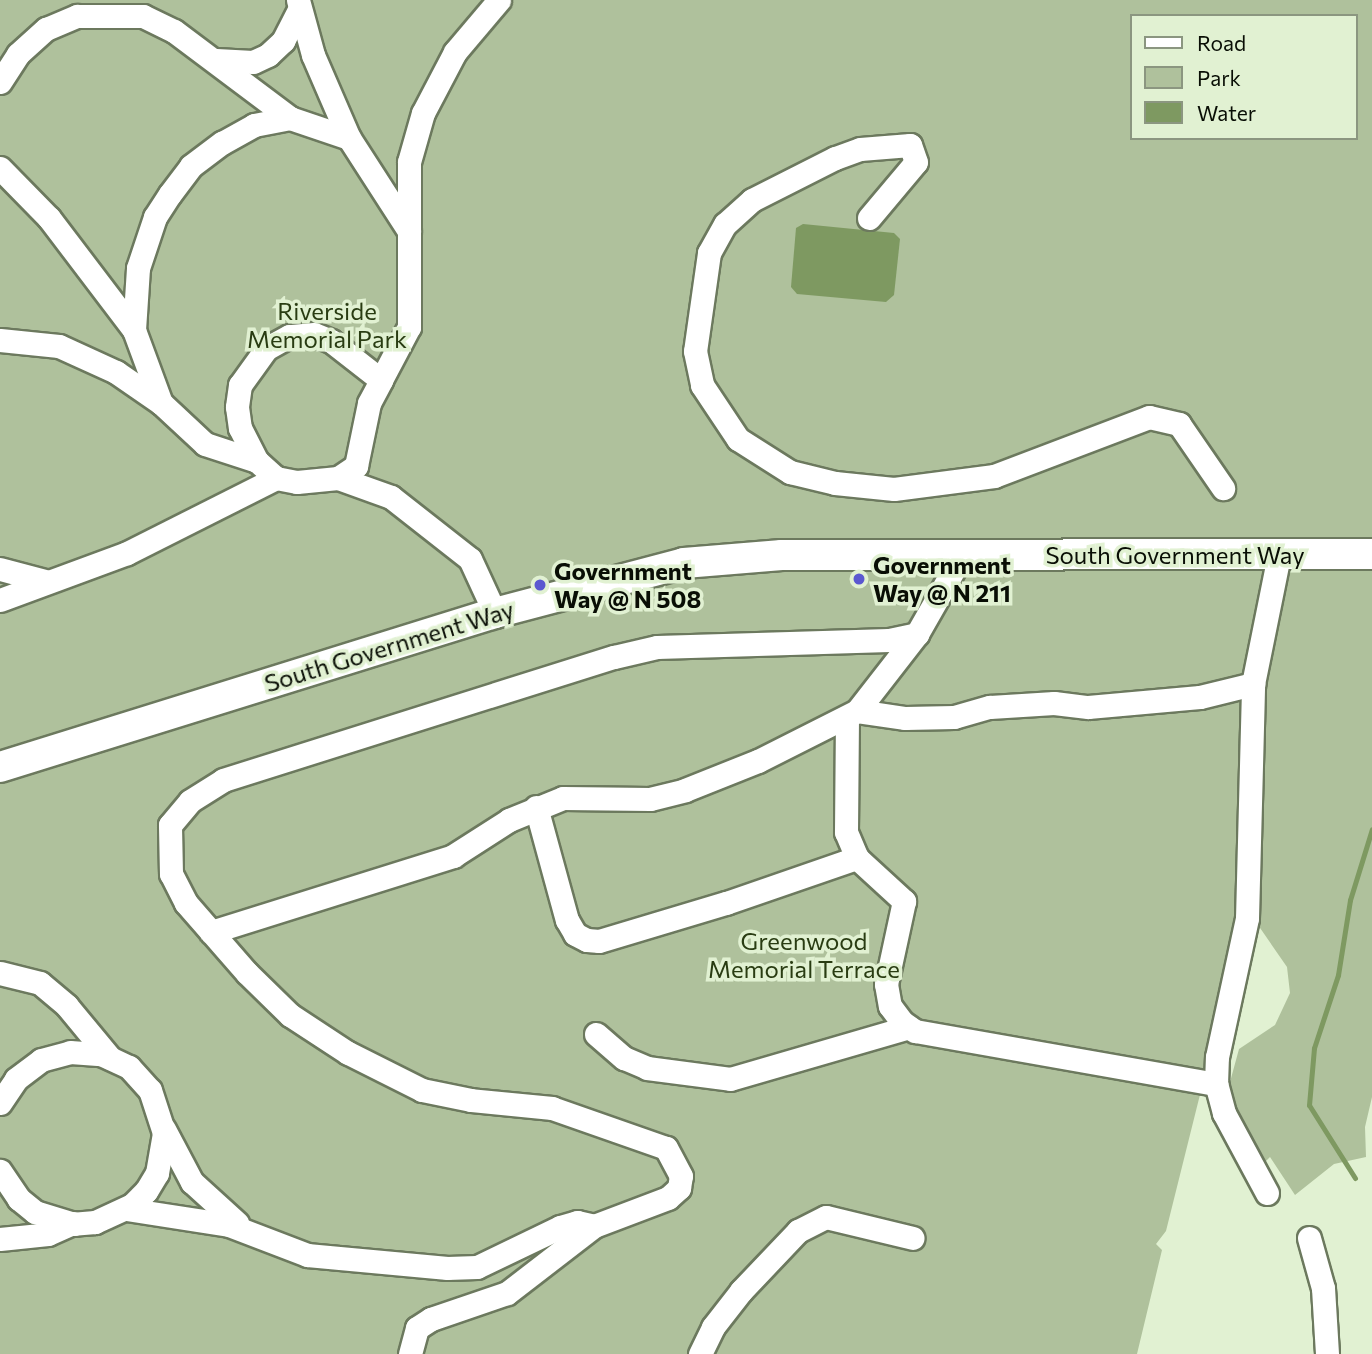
<!DOCTYPE html>
<html>
<head>
<meta charset="utf-8">
<style>
	body { margin:0 }
	#map { position:relative; width:1372px; height:1354px; overflow:hidden; background:#e1f1d2; font-family:Commissioner,sans-serif }
	div>[style] { position:absolute }
	.green>* { inset:0; background:#afc19c }
	.water>* { inset:0; background:#7e9961 }
	.stream>* { height:5px; margin:-2.5px; padding:0 2.5px; transform-origin:2.5px; border-radius:2.5px; background:#7e9961 }
	.roads { filter:drop-shadow(2px 0 #6c795e) drop-shadow(-2px 0 #6c795e) drop-shadow(0 2px #6c795e) drop-shadow(0 -2px #6c795e) }
	.minor>* { height:23px; margin:-11.5px; padding:0 11.5px; transform-origin:11.5px; border-radius:11.5px; background:#fff }
	.major>* { height:30px; margin:-15px; padding:0 15px; transform-origin:15px; border-radius:15px; background:#fff }
	.dots>* { width:19px; height:19px; translate:-50% -50%; box-sizing:border-box; border:4px solid #e1f1d2; border-radius:50% }
	span { translate:-50% -50%; white-space:nowrap; text-align:center; line-height:1.15; -webkit-text-stroke:7px #e1f1d2; paint-order:stroke }
	.park-label { font-size:24px; color:#293c12 }
	.street-label { font-size:24px; color:#090e05 }
	.poi-label { font-size:24px; color:#090e05; font-weight:700 }
	.left { translate:0 -50%; text-align:left }
	.legend { position:absolute; left:1130px; top:14px; width:228px; height:126px; box-sizing:border-box; background:#e1f1d2; border:2px solid #8b9680; margin:0; padding:9px 12px; list-style:none; font-size:21px; color:#090e05 }
	.legend li { display:flex; align-items:center; gap:14px; height:35px }
	.legend b { width:35px; border:2px solid #8b9680 }
</style>
</head>
<body>
<div id="map">
	<div class="green">
		<i style="clip-path:polygon(evenodd,0 0,1372px 0,1372px 1097px,1365px 1127px,1366px 1157px,1334px 1164px,1295px 1195px,1270px 1157px,1262px 1165px,1235px 1118px,1230px 1082px,1239px 1049px,1275px 1025px,1290px 993px,1287px 967px,1258px 925px,1259px 858px,1166px 1231px,1156px 1244px,1162px 1250px,1137px 1354px,0 1354px,0 0,1132px 16px,1356px 16px,1356px 138px,1132px 138px,1132px 16px)"></i>
	</div>
	<div class="water">
		<i style="clip-path:polygon(803px 224px,894px 233px,900px 239px,894px 295px,886px 302px,797px 294px,791px 287px,796px 228px)"></i>
	</div>
	<div class="stream">
		<i style="left:1355px;top:1178px;width:86px;rotate:-122.2deg"></i>
		<i style="left:1309px;top:1105px;width:57px;rotate:-85deg"></i>
		<i style="left:1314px;top:1048px;width:77px;rotate:-71.8deg"></i>
		<i style="left:1338px;top:975px;width:76px;rotate:-80.9deg"></i>
		<i style="left:1350px;top:900px;width:74px;rotate:-72.8deg"></i>
	</div>
	<div class="roads">
		<div class="minor">
			<i style="left:298px;top:0;width:57px;rotate:74.7deg"></i>
			<i style="left:313px;top:55px;width:90px;rotate:66.6deg"></i>
			<i style="left:349px;top:138px;width:111px;rotate:57.2deg"></i>
			<i style="left:409px;top:231px;width:69px;rotate:-90deg"></i>
			<i style="left:409px;top:162px;width:51px;rotate:-74.1deg"></i>
			<i style="left:423px;top:113px;width:69px;rotate:-62.3deg"></i>
			<i style="left:455px;top:52px;width:68px;rotate:-49.8deg"></i>
			<i style="left:216px;top:60px;width:37px;rotate:3deg"></i>
			<i style="left:253px;top:62px;width:17px;rotate:-25deg"></i>
			<i style="left:268px;top:55px;width:21px;rotate:-43deg"></i>
			<i style="left:283px;top:41px;width:36px;rotate:-63deg"></i>
			<i style="left:0;top:82px;width:33px;rotate:-57deg"></i>
			<i style="left:18px;top:54px;width:38px;rotate:-42deg"></i>
			<i style="left:46px;top:29px;width:34px;rotate:-23deg"></i>
			<i style="left:77px;top:16px;width:66px"></i>
			<i style="left:143px;top:16px;width:34px;rotate:26deg"></i>
			<i style="left:174px;top:31px;width:145px;rotate:36.9deg"></i>
			<i style="left:290px;top:118px;width:62px;rotate:18.7deg"></i>
			<i style="left:0;top:168px;width:70px;rotate:45.6deg"></i>
			<i style="left:49px;top:218px;width:141px;rotate:52.8deg"></i>
			<i style="left:134px;top:330px;width:78px;rotate:69.7deg"></i>
			<i style="left:869px;top:218px;width:73px;rotate:-50deg"></i>
			<i style="left:916px;top:162px;width:18px;rotate:-109deg"></i>
			<i style="left:910px;top:145px;width:50px;rotate:175.4deg"></i>
			<i style="left:860px;top:149px;width:27px;rotate:160deg"></i>
			<i style="left:835px;top:158px;width:93px;rotate:153.2deg"></i>
			<i style="left:752px;top:200px;width:36px;rotate:138deg"></i>
			<i style="left:725px;top:224px;width:33px;rotate:119deg"></i>
			<i style="left:709px;top:253px;width:99px;rotate:98.1deg"></i>
			<i style="left:695px;top:351px;width:35px;rotate:78deg"></i>
			<i style="left:702px;top:385px;width:65px;rotate:56.3deg"></i>
			<i style="left:738px;top:439px;width:62px;rotate:32.4deg"></i>
			<i style="left:790px;top:472px;width:46px;rotate:13.7deg"></i>
			<i style="left:835px;top:483px;width:59px;rotate:5.8deg"></i>
			<i style="left:894px;top:489px;width:101px;rotate:-7.4deg"></i>
			<i style="left:994px;top:476px;width:166px;rotate:-20.8deg"></i>
			<i style="left:1149px;top:417px;width:31px;rotate:13deg"></i>
			<i style="left:1179px;top:424px;width:78px;rotate:55.5deg"></i>
			<i style="left:134px;top:330px;width:62px;rotate:-86.3deg"></i>
			<i style="left:138px;top:268px;width:54px;rotate:-71.6deg"></i>
			<i style="left:155px;top:217px;width:27px;rotate:-57deg"></i>
			<i style="left:170px;top:194px;width:35px;rotate:-53deg"></i>
			<i style="left:191px;top:166px;width:39px;rotate:-37deg"></i>
			<i style="left:222px;top:143px;width:37px;rotate:-29deg"></i>
			<i style="left:254px;top:125px;width:37px;rotate:-11deg"></i>
			<i style="left:0;top:340px;width:59px;rotate:5.8deg"></i>
			<i style="left:59px;top:346px;width:63px;rotate:24.5deg"></i>
			<i style="left:116px;top:372px;width:55px;rotate:34.6deg"></i>
			<i style="left:161px;top:403px;width:60px;rotate:43deg"></i>
			<i style="left:205px;top:444px;width:55px;rotate:18.1deg"></i>
			<i style="left:257px;top:461px;width:25px;rotate:42deg"></i>
			<i style="left:276px;top:478px;width:21px;rotate:11deg"></i>
			<i style="left:297px;top:482px;width:41px;rotate:-5.6deg"></i>
			<i style="left:338px;top:478px;width:22px;rotate:-34deg"></i>
			<i style="left:356px;top:466px;width:64px;rotate:-78.3deg"></i>
			<i style="left:369px;top:403px;width:26px;rotate:-62deg"></i>
			<i style="left:381px;top:380px;width:63px;rotate:-142deg"></i>
			<i style="left:331px;top:341px;width:18px;rotate:-158deg"></i>
			<i style="left:314px;top:334px;width:25px;rotate:175deg"></i>
			<i style="left:289px;top:336px;width:26px;rotate:151deg"></i>
			<i style="left:266px;top:349px;width:44px;rotate:125.8deg"></i>
			<i style="left:240px;top:385px;width:22px;rotate:98deg"></i>
			<i style="left:237px;top:407px;width:21px;rotate:82deg"></i>
			<i style="left:240px;top:428px;width:37px;rotate:63deg"></i>
			<i style="left:381px;top:380px;width:60px;rotate:-62.2deg"></i>
			<i style="left:409px;top:327px;width:96px;rotate:-90deg"></i>
			<i style="left:338px;top:478px;width:56px;rotate:19.7deg"></i>
			<i style="left:391px;top:497px;width:100px;rotate:38.1deg"></i>
			<i style="left:470px;top:559px;width:60px;rotate:65.2deg"></i>
			<i style="left:962px;top:555px;width:91px;rotate:119.7deg"></i>
			<i style="left:917px;top:634px;width:98px;rotate:127.9deg"></i>
			<i style="left:857px;top:711px;width:49px;rotate:8.3deg"></i>
			<i style="left:905px;top:718px;width:49px;rotate:-1.2deg"></i>
			<i style="left:954px;top:717px;width:37px;rotate:-16deg"></i>
			<i style="left:990px;top:707px;width:64px;rotate:-3.6deg"></i>
			<i style="left:1054px;top:703px;width:34px;rotate:7deg"></i>
			<i style="left:1088px;top:707px;width:112px;rotate:-5.1deg"></i>
			<i style="left:1200px;top:697px;width:55px;rotate:-13.8deg"></i>
			<i style="left:0;top:569px;width:47px;rotate:14.9deg"></i>
			<i style="left:0;top:600px;width:135px;rotate:-20.3deg"></i>
			<i style="left:127px;top:553px;width:167px;rotate:-26.7deg"></i>
			<i style="left:847px;top:717px;width:115px;rotate:90.5deg"></i>
			<i style="left:846px;top:832px;width:28px;rotate:67deg"></i>
			<i style="left:857px;top:858px;width:64px;rotate:42.5deg"></i>
			<i style="left:904px;top:901px;width:85px;rotate:102.2deg"></i>
			<i style="left:886px;top:984px;width:22px;rotate:80deg"></i>
			<i style="left:890px;top:1006px;width:20px;rotate:53deg"></i>
			<i style="left:902px;top:1022px;width:16px;rotate:35deg"></i>
			<i style="left:915px;top:1031px;width:306px;rotate:10deg"></i>
			<i style="left:536px;top:807px;width:117px;rotate:74.7deg"></i>
			<i style="left:567px;top:920px;width:16px;rotate:60deg"></i>
			<i style="left:575px;top:934px;width:13px;rotate:27deg"></i>
			<i style="left:587px;top:940px;width:12px;rotate:5deg"></i>
			<i style="left:599px;top:941px;width:133px;rotate:-16.7deg"></i>
			<i style="left:726px;top:903px;width:139px;rotate:-19deg"></i>
			<i style="left:211px;top:932px;width:254px;rotate:-17.4deg"></i>
			<i style="left:453px;top:856px;width:67px;rotate:-32.7deg"></i>
			<i style="left:509px;top:820px;width:58px;rotate:-22.2deg"></i>
			<i style="left:563px;top:798px;width:87px;rotate:0.7deg"></i>
			<i style="left:650px;top:799px;width:36px;rotate:-14deg"></i>
			<i style="left:685px;top:790px;width:79px;rotate:-21.7deg"></i>
			<i style="left:758px;top:761px;width:111px;rotate:-26.8deg"></i>
			<i style="left:0;top:973px;width:41px;rotate:14deg"></i>
			<i style="left:40px;top:983px;width:35px;rotate:40deg"></i>
			<i style="left:67px;top:1006px;width:67px;rotate:50.4deg"></i>
			<i style="left:596px;top:1034px;width:37px;rotate:41deg"></i>
			<i style="left:624px;top:1058px;width:25px;rotate:23deg"></i>
			<i style="left:647px;top:1068px;width:84px;rotate:7.5deg"></i>
			<i style="left:730px;top:1079px;width:186px;rotate:-16.2deg"></i>
			<i style="left:0;top:1103px;width:29px;rotate:-56deg"></i>
			<i style="left:16px;top:1079px;width:31px;rotate:-37deg"></i>
			<i style="left:41px;top:1060px;width:30px;rotate:-15deg"></i>
			<i style="left:70px;top:1052px;width:31px;rotate:4deg"></i>
			<i style="left:101px;top:1054px;width:31px;rotate:25deg"></i>
			<i style="left:129px;top:1067px;width:31px;rotate:48deg"></i>
			<i style="left:150px;top:1090px;width:45px;rotate:72deg"></i>
			<i style="left:164px;top:1133px;width:41px;rotate:99.9deg"></i>
			<i style="left:157px;top:1173px;width:21px;rotate:121deg"></i>
			<i style="left:146px;top:1191px;width:20px;rotate:135deg"></i>
			<i style="left:132px;top:1205px;width:41px;rotate:155.3deg"></i>
			<i style="left:95px;top:1222px;width:21px;rotate:175deg"></i>
			<i style="left:74px;top:1224px;width:41px;rotate:-162.9deg"></i>
			<i style="left:35px;top:1212px;width:21px;rotate:-141deg"></i>
			<i style="left:19px;top:1199px;width:34px;rotate:-124deg"></i>
			<i style="left:164px;top:1129px;width:60px;rotate:62.2deg"></i>
			<i style="left:192px;top:1182px;width:61px;rotate:42.3deg"></i>
			<i style="left:1267px;top:1193px;width:91px;rotate:-118.3deg"></i>
			<i style="left:1224px;top:1113px;width:30px;rotate:-105deg"></i>
			<i style="left:1216px;top:1084px;width:27px;rotate:-88deg"></i>
			<i style="left:1217px;top:1057px;width:142px;rotate:-77.8deg"></i>
			<i style="left:1247px;top:918px;width:234px;rotate:-88.5deg"></i>
			<i style="left:1253px;top:684px;width:132px;rotate:-78.6deg"></i>
			<i style="left:126px;top:1209px;width:104px;rotate:8.8deg"></i>
			<i style="left:229px;top:1225px;width:84px;rotate:21deg"></i>
			<i style="left:307px;top:1255px;width:141px;rotate:5.3deg"></i>
			<i style="left:447px;top:1268px;width:30px;rotate:-2deg"></i>
			<i style="left:477px;top:1267px;width:92px;rotate:-25.7deg"></i>
			<i style="left:560px;top:1227px;width:18px;rotate:-16deg"></i>
			<i style="left:577px;top:1222px;width:17px;rotate:13deg"></i>
			<i style="left:594px;top:1226px;width:79px;rotate:-20.7deg"></i>
			<i style="left:668px;top:1198px;width:15px;rotate:-42deg"></i>
			<i style="left:679px;top:1188px;width:12px;rotate:-81deg"></i>
			<i style="left:681px;top:1176px;width:32px;rotate:-118deg"></i>
			<i style="left:666px;top:1148px;width:121px;rotate:-160.7deg"></i>
			<i style="left:552px;top:1108px;width:81px;rotate:-174.4deg"></i>
			<i style="left:471px;top:1100px;width:50px;rotate:-168.5deg"></i>
			<i style="left:422px;top:1090px;width:83px;rotate:-153.4deg"></i>
			<i style="left:348px;top:1053px;width:69px;rotate:-146.8deg"></i>
			<i style="left:290px;top:1015px;width:60px;rotate:-135.7deg"></i>
			<i style="left:247px;top:973px;width:93px;rotate:-131.1deg"></i>
			<i style="left:186px;top:903px;width:33px;rotate:-117deg"></i>
			<i style="left:171px;top:874px;width:49px;rotate:-91.2deg"></i>
			<i style="left:170px;top:825px;width:31px;rotate:-50deg"></i>
			<i style="left:190px;top:801px;width:39px;rotate:-32deg"></i>
			<i style="left:223px;top:780px;width:410px;rotate:-17.5deg"></i>
			<i style="left:614px;top:657px;width:44px;rotate:-13.1deg"></i>
			<i style="left:657px;top:647px;width:232px;rotate:-1.7deg"></i>
			<i style="left:889px;top:640px;width:29px;rotate:-12deg"></i>
			<i style="left:1309px;top:1238px;width:52px;rotate:74.4deg"></i>
			<i style="left:1323px;top:1288px;width:66px;rotate:86.5deg"></i>
			<i style="left:0;top:1239px;width:48px;rotate:-5.9deg"></i>
			<i style="left:48px;top:1234px;width:27px;rotate:-24deg"></i>
			<i style="left:410px;top:1354px;width:27px;rotate:-75deg"></i>
			<i style="left:417px;top:1328px;width:17px;rotate:-33deg"></i>
			<i style="left:431px;top:1319px;width:80px;rotate:-18.9deg"></i>
			<i style="left:507px;top:1293px;width:110px;rotate:-37.6deg"></i>
			<i style="left:700px;top:1354px;width:30px;rotate:-64deg"></i>
			<i style="left:713px;top:1327px;width:46px;rotate:-52.1deg"></i>
			<i style="left:741px;top:1291px;width:83px;rotate:-46.5deg"></i>
			<i style="left:798px;top:1231px;width:31px;rotate:-27deg"></i>
			<i style="left:826px;top:1217px;width:89px;rotate:13.6deg"></i>
		</div>
		<div class="major">
			<i style="left:0;top:767px;width:518px;rotate:-17.28deg"></i>
			<i style="left:495px;top:613px;width:196px;rotate:-14.8deg"></i>
			<i style="left:684px;top:563px;width:98px;rotate:-4.7deg"></i>
			<i style="left:782px;top:555px;width:590px;rotate:-0.1deg"></i>
		</div>
	</div>
	<div class="dots">
		<i style="left:859px;top:579px;background:#5b58d0"></i>
		<i style="left:540px;top:585px;background:#5b58d0"></i>
	</div>
	<div class="park-label">
		<span style="left:327px;top:325px">Riverside<br>Memorial Park</span>
		<span style="left:804px;top:955px">Greenwood<br>Memorial Terrace</span>
	</div>
	<div class="street-label">
		<span style="left:1175px;top:555px">South Government Way</span>
		<span style="left:389px;top:646px;rotate:-17deg">South Government Way</span>
	</div>
	<div class="poi-label">
		<span class="left" style="left:873px;top:579px">Government<br>Way @ N 211</span>
		<span class="left" style="left:554px;top:585px">Government<br>Way @ N 508</span>
	</div>
	<ul class="legend">
	<li><b style="height:9px;background:#fff"></b>Road</li>
	<li><b style="height:19px;background:#afc19c"></b>Park</li>
	<li><b style="height:19px;background:#7e9961"></b>Water</li>
	</ul>
</div>
</body>
</html>
